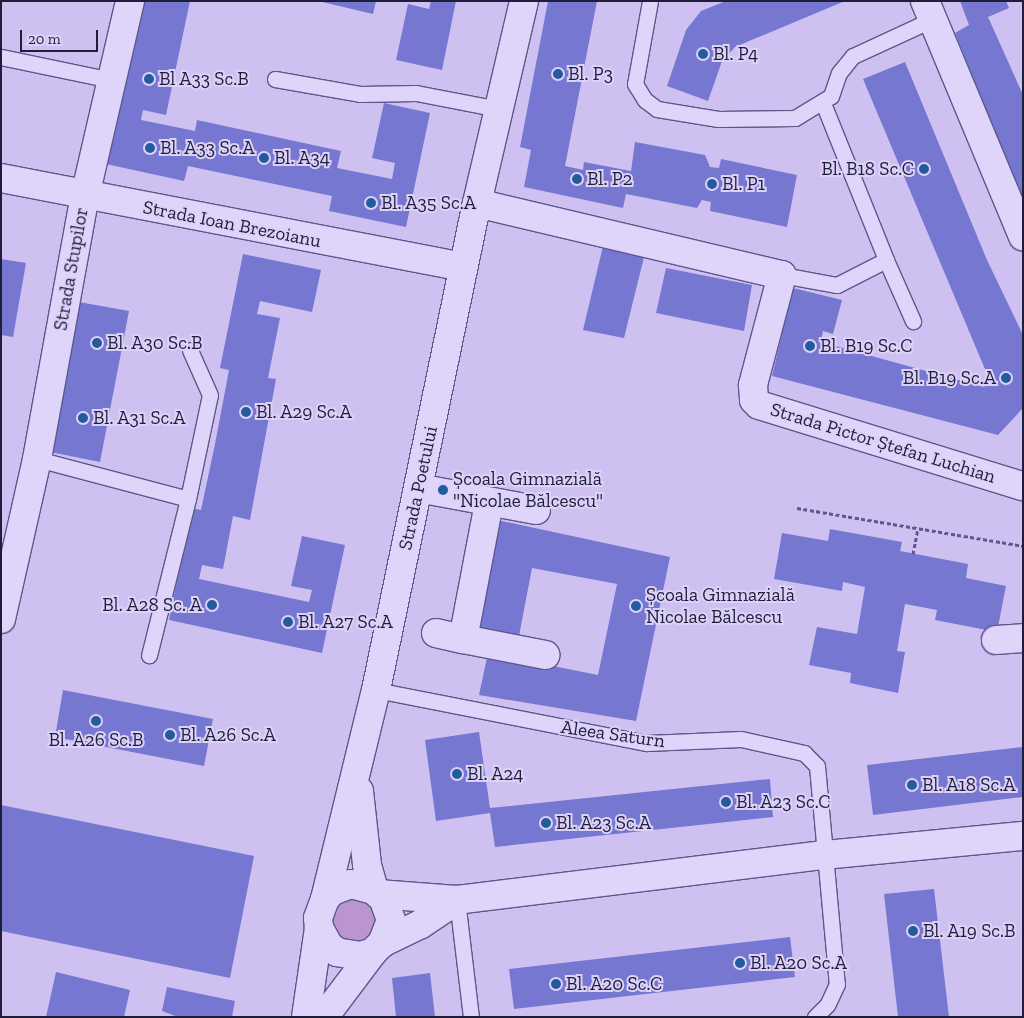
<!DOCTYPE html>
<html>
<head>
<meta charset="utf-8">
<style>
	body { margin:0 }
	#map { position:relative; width:1024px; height:1018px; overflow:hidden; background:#cec1f1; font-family:"Zilla Slab",serif }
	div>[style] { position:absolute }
	.green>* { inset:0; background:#bc94d0 }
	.round { border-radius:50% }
	.building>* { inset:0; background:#7577d1 }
	.path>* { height:3px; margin-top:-1.5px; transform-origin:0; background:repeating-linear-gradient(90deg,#5c578c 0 4px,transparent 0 6.5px) }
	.roads { filter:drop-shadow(1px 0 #5c578c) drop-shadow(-1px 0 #5c578c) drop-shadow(0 1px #5c578c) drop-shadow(0 -1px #5c578c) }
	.lane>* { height:15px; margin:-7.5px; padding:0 7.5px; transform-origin:7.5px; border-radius:7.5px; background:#dfd5fb }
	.street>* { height:28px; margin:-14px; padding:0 14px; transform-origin:14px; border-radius:14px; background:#dfd5fb }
	.secondary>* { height:28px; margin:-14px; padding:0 14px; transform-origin:14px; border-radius:14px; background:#dfd5fb }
	.dots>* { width:14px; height:14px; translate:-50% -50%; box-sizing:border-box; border:2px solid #dcd1f8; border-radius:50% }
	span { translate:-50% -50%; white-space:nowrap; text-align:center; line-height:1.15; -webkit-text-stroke:4px #dcd1f8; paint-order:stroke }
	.poi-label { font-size:19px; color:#1e1d3a }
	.left { translate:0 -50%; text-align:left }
	.right { translate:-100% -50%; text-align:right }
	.street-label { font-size:19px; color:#1e1d3a }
	.frame { position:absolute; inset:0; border:2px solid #1e1d3a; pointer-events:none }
	.scale { position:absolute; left:20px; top:30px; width:78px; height:22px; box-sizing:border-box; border:2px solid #1e1d3a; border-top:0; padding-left:6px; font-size:15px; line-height:18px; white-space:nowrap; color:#1e1d3a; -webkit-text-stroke:4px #dcd1f8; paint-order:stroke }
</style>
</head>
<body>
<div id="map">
	<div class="green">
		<i class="round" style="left:333px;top:898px;width:44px;height:44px"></i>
	</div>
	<div class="building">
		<i style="clip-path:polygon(140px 1px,190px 1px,166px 115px,143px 110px,141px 120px,195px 131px,197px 120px,341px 151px,337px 168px,392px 179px,395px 163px,372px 158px,384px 103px,430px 113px,406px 227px,329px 211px,332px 196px,188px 166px,184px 181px,106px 164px)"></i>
		<i style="clip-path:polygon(318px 1px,376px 1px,373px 14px)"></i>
		<i style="clip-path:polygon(431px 1px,456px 1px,442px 70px,396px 60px,408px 4px,429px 9px)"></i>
		<i style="clip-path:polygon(548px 1px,597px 1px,565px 166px,583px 170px,584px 162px,631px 171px,635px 142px,705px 155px,710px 167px,719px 168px,721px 159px,797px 175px,787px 227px,710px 211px,711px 202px,702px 200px,697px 208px,626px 194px,623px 208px,524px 187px,531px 150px,520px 147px)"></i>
		<i style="clip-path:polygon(726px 1px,845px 1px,735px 47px,722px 61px,708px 101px,667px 86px,686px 30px,701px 11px)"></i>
		<i style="clip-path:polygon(960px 1px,1006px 1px,1009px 8px,988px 17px,1023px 95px,1023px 201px,955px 33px,969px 25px)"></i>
		<i style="clip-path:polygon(905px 62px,987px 260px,1023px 335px,1023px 408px,998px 435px,772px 376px,793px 288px,842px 300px,833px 334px,823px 331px,821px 342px,984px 387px,990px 381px,863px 79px)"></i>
		<i style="clip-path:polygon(604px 242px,646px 249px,624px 338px,583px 330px)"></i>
		<i style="clip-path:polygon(243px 254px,321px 270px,312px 312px,260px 301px,257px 314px,280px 318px,268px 378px,276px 379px,250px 520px,233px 516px,223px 569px,202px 565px,199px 579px,309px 602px,312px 590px,291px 586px,302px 536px,345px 545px,322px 653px,169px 620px,191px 508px,201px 510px,215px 444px,229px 370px,220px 368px)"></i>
		<i style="clip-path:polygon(1px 259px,26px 263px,13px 337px,1px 335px)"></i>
		<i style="clip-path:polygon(666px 268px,752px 285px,744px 331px,656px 313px)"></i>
		<i style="clip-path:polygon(79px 302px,129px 311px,100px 462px,50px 452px)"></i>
		<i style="clip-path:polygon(497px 520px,670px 557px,636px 721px,479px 695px,488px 653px,598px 675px,617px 584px,532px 568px,519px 636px,475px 627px)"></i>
		<i style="clip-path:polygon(830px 529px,902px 542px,900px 551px,968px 564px,966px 578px,1006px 586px,997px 632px,935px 620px,937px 610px,905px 604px,897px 651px,905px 652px,898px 693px,850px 683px,851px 673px,809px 665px,817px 627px,857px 634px,865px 587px,843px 582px,842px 591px,774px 579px,782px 533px,828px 541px)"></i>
		<i style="clip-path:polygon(63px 690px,213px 719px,204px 766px,55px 737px)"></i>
		<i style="clip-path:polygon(479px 732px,490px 808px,770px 779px,773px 817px,495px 847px,490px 813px,436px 821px,425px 740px)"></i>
		<i style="clip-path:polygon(1023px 747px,1023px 797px,873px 815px,867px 765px)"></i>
		<i style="clip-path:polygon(1px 805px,254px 856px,230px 978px,1px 931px)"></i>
		<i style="clip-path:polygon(934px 889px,949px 1017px,898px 1017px,884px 894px)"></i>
		<i style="clip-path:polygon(790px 937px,795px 977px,514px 1009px,509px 969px)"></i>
		<i style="clip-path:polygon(56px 972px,130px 990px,124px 1017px,46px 1017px)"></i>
		<i style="clip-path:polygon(430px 973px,435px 1017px,396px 1017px,392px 978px)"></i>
		<i style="clip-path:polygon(167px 987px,235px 1001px,232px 1017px,178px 1017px,162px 1011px)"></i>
	</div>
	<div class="path">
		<i style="left:797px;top:508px;width:229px;rotate:9.5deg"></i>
		<i style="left:913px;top:554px;width:26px;rotate:-79deg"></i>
	</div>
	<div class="roads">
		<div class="lane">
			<i style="left:650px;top:1px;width:84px;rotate:100.2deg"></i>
			<i style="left:635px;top:84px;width:19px;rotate:58deg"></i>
			<i style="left:645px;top:100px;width:15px;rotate:37deg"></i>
			<i style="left:657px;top:109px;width:62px;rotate:9.3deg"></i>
			<i style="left:718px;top:119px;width:77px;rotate:-0.7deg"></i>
			<i style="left:795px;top:118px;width:42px;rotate:-31.4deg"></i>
			<i style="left:831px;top:96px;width:24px;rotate:-71deg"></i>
			<i style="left:839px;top:73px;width:22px;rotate:-51deg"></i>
			<i style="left:853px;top:56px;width:88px;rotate:-24.8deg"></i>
			<i style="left:1px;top:57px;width:112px;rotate:11.8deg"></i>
			<i style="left:275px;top:79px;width:86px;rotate:10deg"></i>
			<i style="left:360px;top:94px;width:56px;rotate:-1deg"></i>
			<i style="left:416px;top:93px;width:85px;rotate:10.9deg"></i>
			<i style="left:823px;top:103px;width:169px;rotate:68.1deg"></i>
			<i style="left:782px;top:275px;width:56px;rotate:10.3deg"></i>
			<i style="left:837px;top:285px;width:55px;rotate:-27deg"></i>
			<i style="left:886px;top:260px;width:67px;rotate:66.1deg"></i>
			<i style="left:37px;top:459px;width:156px;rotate:14.8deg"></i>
			<i style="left:188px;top:499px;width:161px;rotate:104deg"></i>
			<i style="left:188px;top:499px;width:106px;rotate:-78.1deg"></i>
			<i style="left:210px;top:395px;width:49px;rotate:-114deg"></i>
			<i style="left:376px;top:690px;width:276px;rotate:11.1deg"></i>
			<i style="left:647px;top:743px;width:94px;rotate:-2.4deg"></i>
			<i style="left:741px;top:739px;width:65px;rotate:12.5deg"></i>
			<i style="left:804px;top:753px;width:18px;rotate:45deg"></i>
			<i style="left:817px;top:766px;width:219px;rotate:84.8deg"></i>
			<i style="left:837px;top:984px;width:23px;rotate:115deg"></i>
			<i style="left:827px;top:1005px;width:17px;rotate:135deg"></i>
			<i style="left:457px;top:900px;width:118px;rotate:83.2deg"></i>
		</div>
		<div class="street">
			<i style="left:925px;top:1px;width:255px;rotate:67.4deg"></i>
			<i style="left:1px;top:178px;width:471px;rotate:10.9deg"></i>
			<i style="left:477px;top:203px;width:313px;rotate:13.3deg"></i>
			<i style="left:782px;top:275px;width:114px;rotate:104.8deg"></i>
			<i style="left:753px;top:385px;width:15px;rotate:86deg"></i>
			<i style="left:754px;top:400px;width:7px;rotate:45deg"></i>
			<i style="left:759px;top:405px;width:276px;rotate:17.1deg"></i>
			<i style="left:418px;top:488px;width:120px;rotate:10.6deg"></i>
			<i style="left:489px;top:503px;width:138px;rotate:100.8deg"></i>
			<i style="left:463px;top:639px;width:84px;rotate:11deg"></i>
			<i style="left:1px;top:619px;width:164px;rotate:-77.3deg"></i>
			<i style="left:37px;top:459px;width:267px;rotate:-79.7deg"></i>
			<i style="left:85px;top:196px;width:200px;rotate:-77deg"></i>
			<i style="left:436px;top:633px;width:28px;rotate:13deg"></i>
			<i style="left:996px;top:640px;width:27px;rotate:-4deg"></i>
			<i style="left:378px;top:894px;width:79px;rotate:4.3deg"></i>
			<i style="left:457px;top:900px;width:370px;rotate:-7deg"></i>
			<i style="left:824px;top:855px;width:200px;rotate:-5.5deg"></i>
			<i style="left:382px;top:943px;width:43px;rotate:-26deg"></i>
			<i style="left:421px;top:924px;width:43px;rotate:-33.7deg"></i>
		</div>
		<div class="secondary">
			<i style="left:359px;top:791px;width:74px;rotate:83.8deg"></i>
			<i style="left:367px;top:865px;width:26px;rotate:74deg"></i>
			<i style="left:374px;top:890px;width:12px;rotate:42deg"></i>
			<i style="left:383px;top:898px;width:23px;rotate:70deg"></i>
			<i style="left:391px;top:920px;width:25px;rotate:111deg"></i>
			<i style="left:382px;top:943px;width:13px;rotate:135deg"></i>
			<i style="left:373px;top:952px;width:13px;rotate:162deg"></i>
			<i style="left:361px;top:956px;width:24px;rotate:-171deg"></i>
			<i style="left:337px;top:952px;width:10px;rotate:-143deg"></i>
			<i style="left:329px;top:946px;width:21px;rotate:-119deg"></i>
			<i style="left:319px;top:928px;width:10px;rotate:-96deg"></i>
			<i style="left:318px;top:918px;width:20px;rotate:-70deg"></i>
			<i style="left:325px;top:899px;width:11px;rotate:-49deg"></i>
			<i style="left:332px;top:891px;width:20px;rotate:-20deg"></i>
			<i style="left:351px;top:884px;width:24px;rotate:15deg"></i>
			<i style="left:325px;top:899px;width:215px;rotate:-76.3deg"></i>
			<i style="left:376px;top:690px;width:497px;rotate:-78.3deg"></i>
			<i style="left:477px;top:203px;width:207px;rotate:-76.9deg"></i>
			<i style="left:306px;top:1017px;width:90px;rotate:-81.7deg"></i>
			<i style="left:324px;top:1017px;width:81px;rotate:-53deg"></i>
		</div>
	</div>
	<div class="dots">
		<i style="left:703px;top:54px;background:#245a9e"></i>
		<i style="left:558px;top:74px;background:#245a9e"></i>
		<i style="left:149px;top:79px;background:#245a9e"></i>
		<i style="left:150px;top:148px;background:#245a9e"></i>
		<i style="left:264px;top:158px;background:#245a9e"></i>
		<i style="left:924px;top:169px;background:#245a9e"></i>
		<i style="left:577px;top:179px;background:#245a9e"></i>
		<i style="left:712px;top:184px;background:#245a9e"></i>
		<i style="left:371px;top:203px;background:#245a9e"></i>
		<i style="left:97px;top:343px;background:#245a9e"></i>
		<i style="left:810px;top:346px;background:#245a9e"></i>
		<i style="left:1006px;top:378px;background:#245a9e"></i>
		<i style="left:246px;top:412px;background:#245a9e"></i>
		<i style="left:83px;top:418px;background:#245a9e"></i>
		<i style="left:443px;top:490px;background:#245a9e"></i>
		<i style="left:212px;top:605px;background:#245a9e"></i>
		<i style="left:636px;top:606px;background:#245a9e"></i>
		<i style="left:288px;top:622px;background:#245a9e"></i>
		<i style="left:96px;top:721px;background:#245a9e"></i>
		<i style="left:170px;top:735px;background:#245a9e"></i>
		<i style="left:457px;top:774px;background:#245a9e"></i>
		<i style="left:912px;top:785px;background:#245a9e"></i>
		<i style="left:726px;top:802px;background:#245a9e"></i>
		<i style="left:546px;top:823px;background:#245a9e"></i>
		<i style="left:913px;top:931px;background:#245a9e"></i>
		<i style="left:740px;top:963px;background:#245a9e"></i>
		<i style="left:556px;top:984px;background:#245a9e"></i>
	</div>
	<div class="poi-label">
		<span class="left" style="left:713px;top:54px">Bl. P4</span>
		<span class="left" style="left:568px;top:74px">Bl. P3</span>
		<span class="left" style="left:159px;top:79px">Bl A33 Sc.B</span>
		<span class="left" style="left:160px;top:148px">Bl. A33 Sc.A</span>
		<span class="left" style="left:274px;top:158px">Bl. A34</span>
		<span class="right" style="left:914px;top:169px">Bl. B18 Sc.C</span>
		<span class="left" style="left:587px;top:179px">Bl. P2</span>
		<span class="left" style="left:722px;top:184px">Bl. P1</span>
		<span class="left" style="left:381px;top:203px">Bl. A35 Sc.A</span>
		<span class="left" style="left:107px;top:343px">Bl. A30 Sc.B</span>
		<span class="left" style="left:820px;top:346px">Bl. B19 Sc.C</span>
		<span class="right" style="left:996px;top:378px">Bl. B19 Sc.A</span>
		<span class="left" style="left:256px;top:412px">Bl. A29 Sc.A</span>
		<span class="left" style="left:93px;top:418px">Bl. A31 Sc.A</span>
		<span class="left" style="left:453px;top:490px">Școala Gimnazială<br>"Nicolae Bălcescu"</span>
		<span class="left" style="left:646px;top:606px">Școala Gimnazială<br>Nicolae Bălcescu</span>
		<span class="right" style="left:202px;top:605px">Bl. A28 Sc. A</span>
		<span class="left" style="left:298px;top:622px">Bl. A27 Sc.A</span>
		<span class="left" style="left:180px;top:735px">Bl. A26 Sc.A</span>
		<span style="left:96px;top:740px">Bl. A26 Sc.B</span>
		<span class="left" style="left:467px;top:774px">Bl. A24</span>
		<span class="left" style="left:922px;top:785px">Bl. A18 Sc.A</span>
		<span class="left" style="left:736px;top:802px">Bl. A23 Sc.C</span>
		<span class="left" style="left:556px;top:823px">Bl. A23 Sc.A</span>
		<span class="left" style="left:923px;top:931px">Bl. A19 Sc.B</span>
		<span class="left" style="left:750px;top:963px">Bl. A20 Sc.A</span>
		<span class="left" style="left:566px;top:984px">Bl. A20 Sc.C</span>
	</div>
	<div class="street-label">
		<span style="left:232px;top:224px;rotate:11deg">Strada Ioan Brezoianu</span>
		<span style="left:71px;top:269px;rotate:-80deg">Strada Stupilor</span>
		<span style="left:883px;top:443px;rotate:17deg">Strada Pictor Ștefan Luchian</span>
		<span style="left:418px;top:488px;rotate:-78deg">Strada Poetului</span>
		<span style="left:613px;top:734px;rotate:8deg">Aleea Saturn</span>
	</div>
	<div class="frame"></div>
	<div class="scale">20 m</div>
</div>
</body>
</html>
